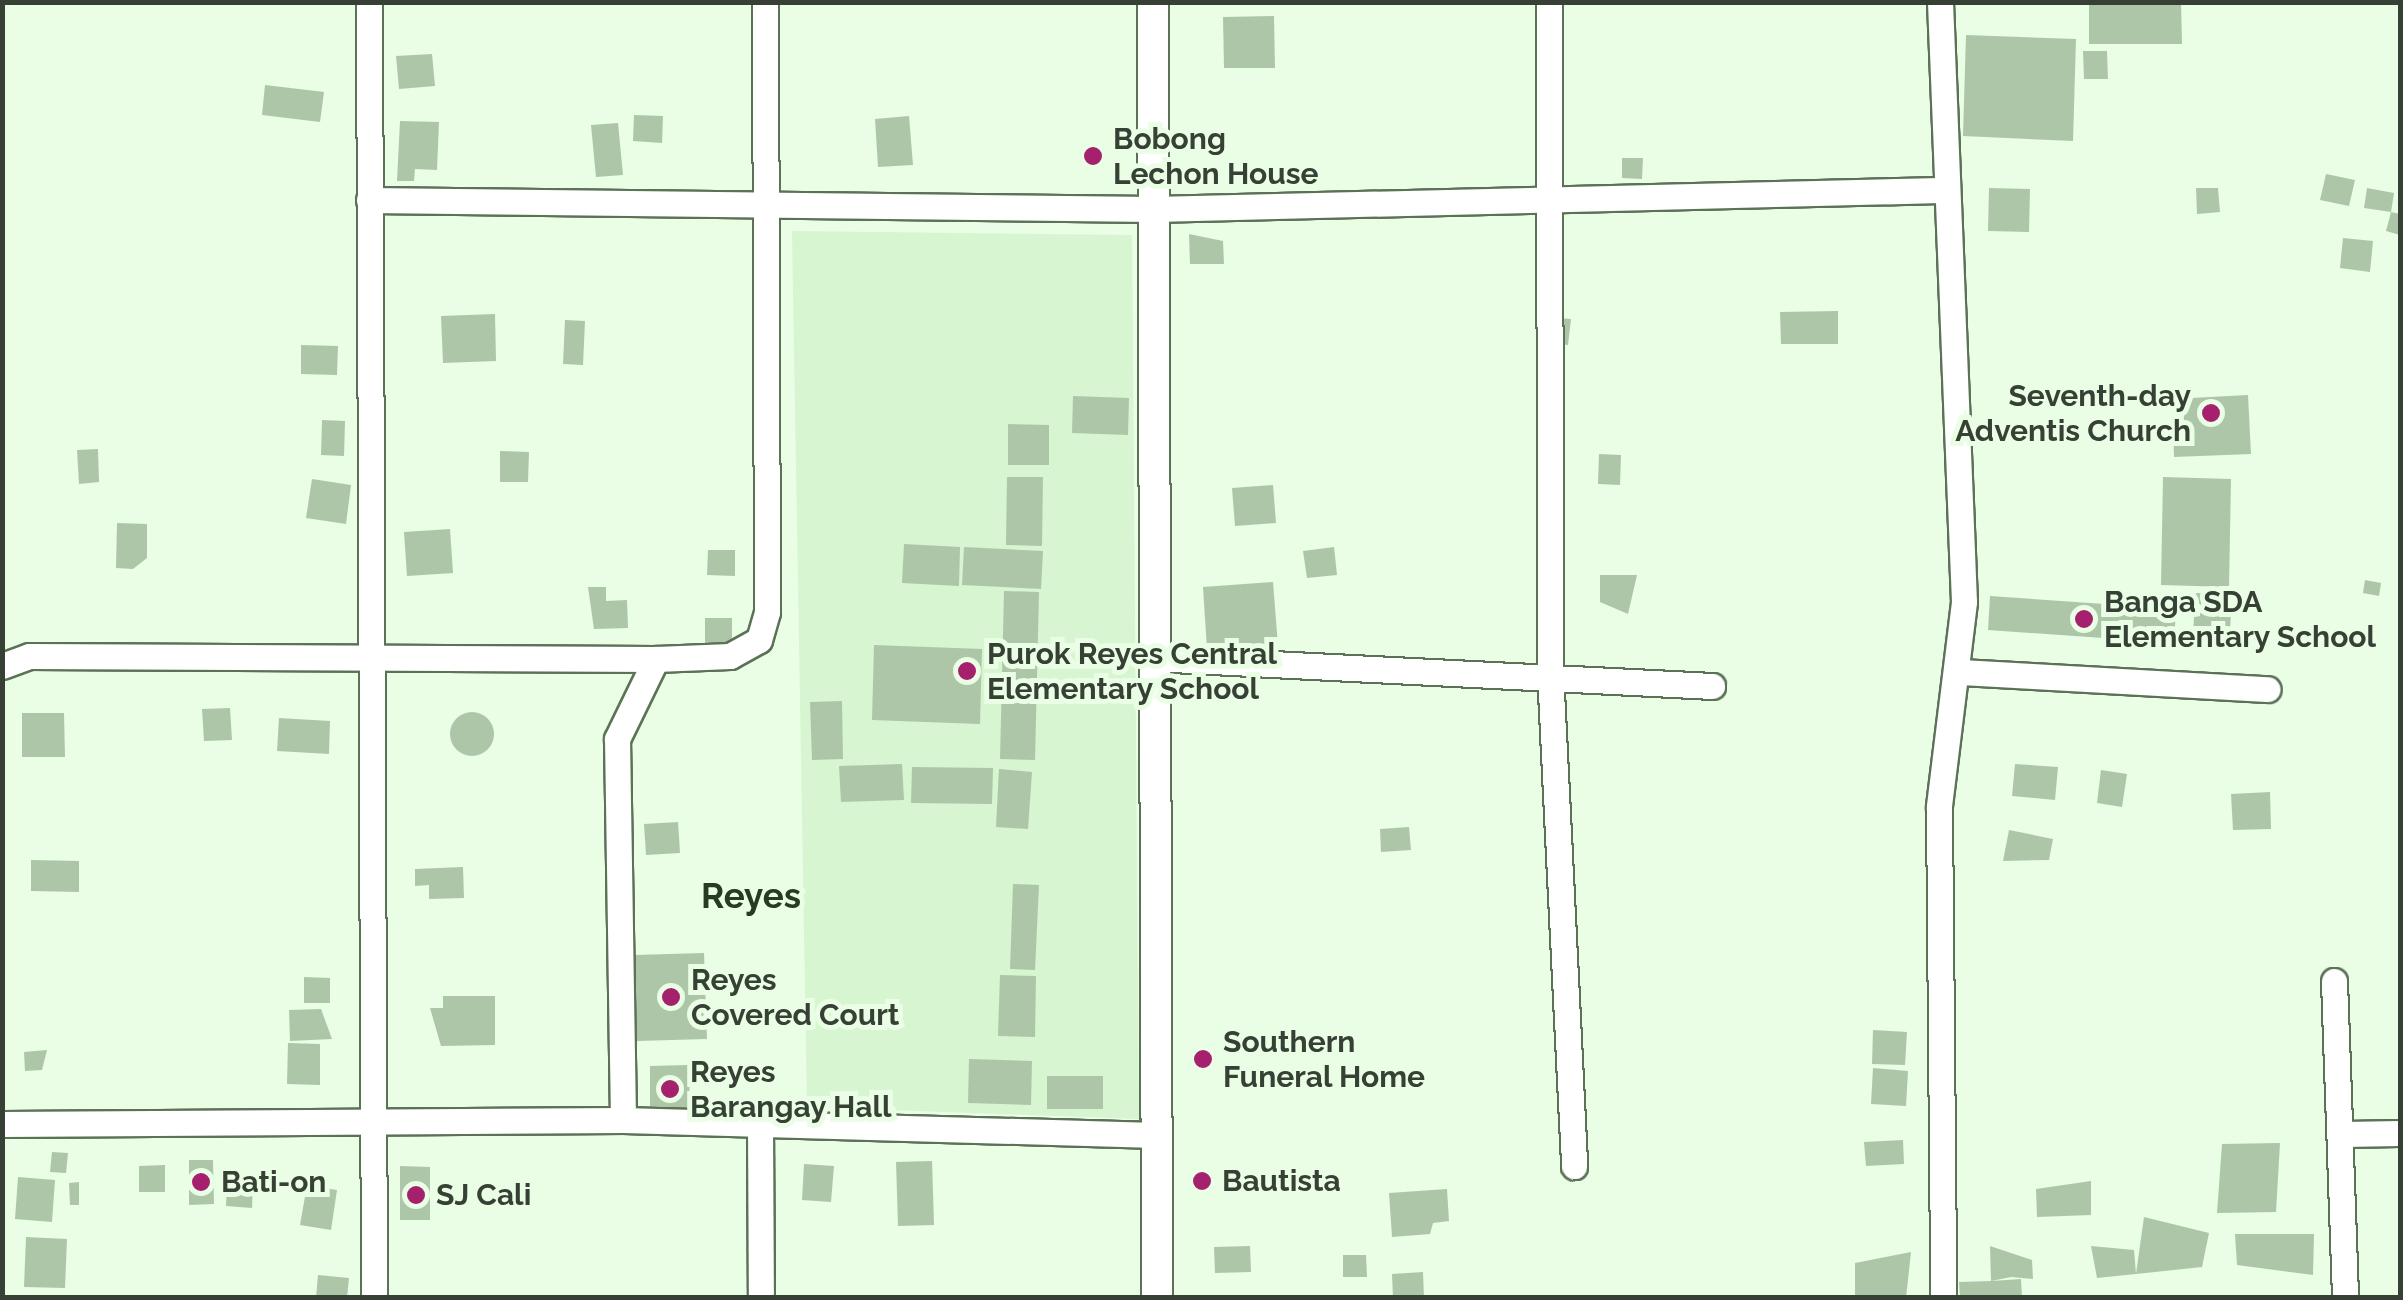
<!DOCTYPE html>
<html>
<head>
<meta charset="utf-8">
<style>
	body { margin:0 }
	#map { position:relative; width:2403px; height:1300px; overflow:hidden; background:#e9fee5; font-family:Raleway,sans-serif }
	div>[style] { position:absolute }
	.built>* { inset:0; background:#d6f5d0 }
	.building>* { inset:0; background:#adc6a8 }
	.round { border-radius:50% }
	.roads { filter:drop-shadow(2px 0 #5b7257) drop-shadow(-2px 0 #5b7257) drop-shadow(0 2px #5b7257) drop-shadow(0 -2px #5b7257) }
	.minor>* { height:25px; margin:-12.5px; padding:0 12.5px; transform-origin:12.5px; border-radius:12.5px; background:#fff }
	.major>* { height:30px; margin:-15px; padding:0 15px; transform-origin:15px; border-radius:15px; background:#fff }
	.dots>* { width:28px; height:28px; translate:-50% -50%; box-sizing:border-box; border:5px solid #e9fee5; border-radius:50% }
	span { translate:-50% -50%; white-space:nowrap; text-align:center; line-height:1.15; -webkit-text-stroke:10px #e9fee5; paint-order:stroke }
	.poi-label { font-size:30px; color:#364034; font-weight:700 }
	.left { translate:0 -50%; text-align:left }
	.right { translate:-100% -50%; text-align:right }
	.quarter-label { font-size:35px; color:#263b22; font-weight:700 }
	.frame { position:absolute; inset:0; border:5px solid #364034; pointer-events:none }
</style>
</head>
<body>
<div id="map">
	<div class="built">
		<i style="clip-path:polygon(792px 231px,1132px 235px,1139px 1119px,807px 1107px)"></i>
	</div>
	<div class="building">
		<i style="clip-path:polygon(2089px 2px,2181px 2px,2182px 44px,2089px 44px)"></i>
		<i style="clip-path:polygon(1274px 16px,1275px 68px,1224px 68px,1223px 17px)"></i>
		<i style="clip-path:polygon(1966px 35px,2076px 39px,2073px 141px,1963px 136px)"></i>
		<i style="clip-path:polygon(2083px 51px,2107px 51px,2108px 79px,2084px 79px)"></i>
		<i style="clip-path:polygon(432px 54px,435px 86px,399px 89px,396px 56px)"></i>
		<i style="clip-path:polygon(265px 85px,324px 92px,320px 122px,262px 115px)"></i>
		<i style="clip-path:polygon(634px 115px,663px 116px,662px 143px,633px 141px)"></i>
		<i style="clip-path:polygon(909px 116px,913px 165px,878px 167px,875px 119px)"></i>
		<i style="clip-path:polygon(400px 121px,439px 122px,437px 170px,415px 169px,414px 181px,397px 181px)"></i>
		<i style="clip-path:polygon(618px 123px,623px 175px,596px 177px,591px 125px)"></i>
		<i style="clip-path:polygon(1622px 158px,1643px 158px,1642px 179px,1622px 178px)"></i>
		<i style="clip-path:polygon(2326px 174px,2355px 180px,2349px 206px,2320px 200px)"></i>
		<i style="clip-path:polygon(1989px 188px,2030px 189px,2029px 232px,1988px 231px)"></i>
		<i style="clip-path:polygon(2196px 188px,2218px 188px,2220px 212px,2197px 214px)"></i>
		<i style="clip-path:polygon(2367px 188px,2394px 193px,2391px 212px,2364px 208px)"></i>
		<i style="clip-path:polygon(2391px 212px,2400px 214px,2400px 235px,2386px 231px)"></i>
		<i style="clip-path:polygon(1189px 234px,1223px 241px,1224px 264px,1190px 264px)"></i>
		<i style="clip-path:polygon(2343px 238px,2373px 241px,2370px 272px,2340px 268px)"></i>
		<i style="clip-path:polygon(1838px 311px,1838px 344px,1781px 344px,1780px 312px)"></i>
		<i style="clip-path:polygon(495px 314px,496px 361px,443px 363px,441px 316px)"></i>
		<i style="clip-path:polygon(1557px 318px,1571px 319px,1568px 345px,1554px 343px)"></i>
		<i style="clip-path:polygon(565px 320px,585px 321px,583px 365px,563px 364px)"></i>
		<i style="clip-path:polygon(301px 345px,338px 346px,337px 375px,301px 374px)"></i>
		<i style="clip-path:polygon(2248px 395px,2251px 454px,2174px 457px,2172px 399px)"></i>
		<i style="clip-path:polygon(1073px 396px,1129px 398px,1128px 435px,1072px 433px)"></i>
		<i style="clip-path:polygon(322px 420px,345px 421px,344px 456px,321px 455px)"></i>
		<i style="clip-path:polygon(1008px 424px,1049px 425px,1049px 465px,1008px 465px)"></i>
		<i style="clip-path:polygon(98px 449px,99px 482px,79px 484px,77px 450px)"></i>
		<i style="clip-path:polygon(500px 451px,529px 452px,528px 482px,500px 482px)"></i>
		<i style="clip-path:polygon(1599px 454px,1621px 455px,1620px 485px,1598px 484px)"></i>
		<i style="clip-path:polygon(1007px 477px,1043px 477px,1042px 546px,1006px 545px)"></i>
		<i style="clip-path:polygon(2163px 477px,2231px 479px,2229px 587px,2161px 585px)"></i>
		<i style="clip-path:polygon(312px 479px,351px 485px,346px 524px,306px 518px)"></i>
		<i style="clip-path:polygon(1273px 485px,1276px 523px,1235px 526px,1232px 488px)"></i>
		<i style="clip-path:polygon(117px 523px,147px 524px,147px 558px,133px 569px,116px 568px)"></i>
		<i style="clip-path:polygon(450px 529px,453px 573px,407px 576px,404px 532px)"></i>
		<i style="clip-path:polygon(904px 544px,960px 547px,959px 586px,902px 583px)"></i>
		<i style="clip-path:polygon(964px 547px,1043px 551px,1041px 589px,962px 585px)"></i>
		<i style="clip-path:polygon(1334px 547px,1337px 575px,1307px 578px,1303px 551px)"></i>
		<i style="clip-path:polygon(708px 550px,735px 550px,735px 576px,707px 575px)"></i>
		<i style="clip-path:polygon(1600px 575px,1637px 575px,1628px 614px,1600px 602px)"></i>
		<i style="clip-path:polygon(2365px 580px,2381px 583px,2379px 596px,2363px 593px)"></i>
		<i style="clip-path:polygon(1273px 582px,1278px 646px,1207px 650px,1203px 587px)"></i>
		<i style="clip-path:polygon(588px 587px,606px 587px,606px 601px,627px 600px,628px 628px,594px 629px)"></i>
		<i style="clip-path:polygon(1004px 591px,1039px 592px,1035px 760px,1000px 759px)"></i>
		<i style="clip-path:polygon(2196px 593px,2232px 595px,2229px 647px,2192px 644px)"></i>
		<i style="clip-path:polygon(1990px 596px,2176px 609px,2174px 643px,1988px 630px)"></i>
		<i style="clip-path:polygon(705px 618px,732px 618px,732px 647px,705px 647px)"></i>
		<i style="clip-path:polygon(874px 645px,982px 649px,980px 724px,872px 720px)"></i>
		<i style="clip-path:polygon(842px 701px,843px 759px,812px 760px,810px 702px)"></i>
		<i style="clip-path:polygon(230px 708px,232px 740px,204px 741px,202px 709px)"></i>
		<i class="round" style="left:450px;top:712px;width:44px;height:44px"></i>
		<i style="clip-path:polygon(22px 713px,64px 713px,65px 757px,22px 757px)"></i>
		<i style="clip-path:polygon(279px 718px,330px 721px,329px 754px,277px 751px)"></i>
		<i style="clip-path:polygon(902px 764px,904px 800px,841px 802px,839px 766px)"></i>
		<i style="clip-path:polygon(2015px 764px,2058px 767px,2055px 800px,2012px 796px)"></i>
		<i style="clip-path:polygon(912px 767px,993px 768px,992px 804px,911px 803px)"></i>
		<i style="clip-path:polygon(999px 769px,1032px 772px,1028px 829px,996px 827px)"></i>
		<i style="clip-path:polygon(2101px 770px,2127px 774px,2122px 807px,2097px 803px)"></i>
		<i style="clip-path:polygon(2270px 792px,2271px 829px,2233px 830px,2231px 794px)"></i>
		<i style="clip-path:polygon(678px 822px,680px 853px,646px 855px,644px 824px)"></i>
		<i style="clip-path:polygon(1409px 827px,1411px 850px,1381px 852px,1380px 829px)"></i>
		<i style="clip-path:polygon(2009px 830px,2053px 839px,2049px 860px,2003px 861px)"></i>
		<i style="clip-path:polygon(31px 860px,79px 861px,79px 892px,31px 891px)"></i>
		<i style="clip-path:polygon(463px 867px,464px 898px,429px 899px,429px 885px,415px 886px,415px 869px)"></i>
		<i style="clip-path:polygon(1013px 884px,1039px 885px,1035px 970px,1010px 969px)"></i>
		<i style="clip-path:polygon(704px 953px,707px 1039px,637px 1041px,634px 955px)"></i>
		<i style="clip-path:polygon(1000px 975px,1036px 976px,1035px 1037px,998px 1036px)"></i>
		<i style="clip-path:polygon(304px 977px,330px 978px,330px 1003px,304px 1003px)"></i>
		<i style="clip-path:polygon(443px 996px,495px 996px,495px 1045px,441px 1046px,430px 1008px,443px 1008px)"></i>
		<i style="clip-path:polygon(321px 1009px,332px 1039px,290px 1041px,289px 1010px)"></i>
		<i style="clip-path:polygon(1873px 1030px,1907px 1032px,1905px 1065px,1872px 1064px)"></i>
		<i style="clip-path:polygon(288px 1043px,320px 1044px,320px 1085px,287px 1084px)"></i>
		<i style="clip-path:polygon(47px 1050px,42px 1070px,25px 1071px,24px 1052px)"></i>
		<i style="clip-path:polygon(969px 1059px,1032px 1061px,1031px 1105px,968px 1103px)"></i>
		<i style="clip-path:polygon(689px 1065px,690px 1113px,650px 1114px,650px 1066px)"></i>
		<i style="clip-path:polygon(1873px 1068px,1908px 1071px,1906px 1106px,1871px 1104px)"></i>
		<i style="clip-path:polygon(1047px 1076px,1103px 1076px,1103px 1109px,1047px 1109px)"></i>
		<i style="clip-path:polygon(1903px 1140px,1904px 1164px,1866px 1166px,1864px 1142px)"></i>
		<i style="clip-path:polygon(2280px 1143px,2276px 1212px,2217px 1213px,2222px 1144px)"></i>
		<i style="clip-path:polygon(52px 1152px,68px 1153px,66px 1173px,50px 1172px)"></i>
		<i style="clip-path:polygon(189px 1160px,213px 1160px,214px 1204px,189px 1205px)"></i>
		<i style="clip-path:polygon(932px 1161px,934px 1225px,898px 1226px,896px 1162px)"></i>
		<i style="clip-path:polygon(804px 1164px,834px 1166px,831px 1202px,802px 1200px)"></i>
		<i style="clip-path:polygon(165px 1165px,165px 1192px,139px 1192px,139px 1166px)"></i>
		<i style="clip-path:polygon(400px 1166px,430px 1167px,430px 1220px,400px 1220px)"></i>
		<i style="clip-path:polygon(18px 1177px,55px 1180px,52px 1222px,15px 1219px)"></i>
		<i style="clip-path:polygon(227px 1179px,253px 1181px,252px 1208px,226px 1206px)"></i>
		<i style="clip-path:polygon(2091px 1181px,2091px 1215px,2037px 1217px,2036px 1189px)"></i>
		<i style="clip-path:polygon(79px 1182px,79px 1205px,70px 1205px,69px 1183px)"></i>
		<i style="clip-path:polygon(307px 1185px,337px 1190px,331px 1230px,300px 1225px)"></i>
		<i style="clip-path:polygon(1447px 1189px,1449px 1221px,1433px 1223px,1430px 1234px,1392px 1237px,1389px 1193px)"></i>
		<i style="clip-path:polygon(2144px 1217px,2209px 1233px,2202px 1267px,2136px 1274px)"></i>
		<i style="clip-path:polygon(2235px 1234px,2314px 1234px,2313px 1275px,2237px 1265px)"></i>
		<i style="clip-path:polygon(26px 1237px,67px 1239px,65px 1288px,24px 1287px)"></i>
		<i style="clip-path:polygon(1250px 1246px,1251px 1272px,1215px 1273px,1214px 1247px)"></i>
		<i style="clip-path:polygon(1990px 1246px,2032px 1260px,2033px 1279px,2011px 1277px,1991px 1281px,2021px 1279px,2022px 1298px,1960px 1298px,1959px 1282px,1991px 1281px)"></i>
		<i style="clip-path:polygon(2091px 1246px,2134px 1250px,2136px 1274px,2097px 1278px)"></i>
		<i style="clip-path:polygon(1911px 1252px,1906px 1298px,1855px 1298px,1855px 1263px)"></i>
		<i style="clip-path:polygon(1343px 1255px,1366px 1255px,1367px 1277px,1343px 1277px)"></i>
		<i style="clip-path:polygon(1423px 1272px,1424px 1298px,1393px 1298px,1392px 1274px)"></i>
		<i style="clip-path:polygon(318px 1275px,349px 1278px,347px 1298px,316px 1298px)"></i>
	</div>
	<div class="roads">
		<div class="minor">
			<i style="left:369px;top:2px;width:1296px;rotate:89.78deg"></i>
			<i style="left:1549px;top:2px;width:669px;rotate:89.91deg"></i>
			<i style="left:1550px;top:671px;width:496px;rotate:87.2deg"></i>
			<i style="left:1940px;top:2px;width:600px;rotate:87.71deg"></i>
			<i style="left:1964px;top:602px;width:207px;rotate:97deg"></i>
			<i style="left:1939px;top:807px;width:491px;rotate:89.5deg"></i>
			<i style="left:369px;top:200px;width:785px;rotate:0.66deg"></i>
			<i style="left:1154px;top:209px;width:787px;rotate:-1.38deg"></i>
			<i style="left:1152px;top:658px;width:561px;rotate:2.86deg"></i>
			<i style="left:2px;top:666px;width:29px;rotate:-20deg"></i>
			<i style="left:29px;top:656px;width:627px;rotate:0.27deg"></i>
			<i style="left:656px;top:659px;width:74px;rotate:-2.3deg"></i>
			<i style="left:730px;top:656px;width:33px;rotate:-29deg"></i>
			<i style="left:759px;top:640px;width:29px;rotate:-74deg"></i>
			<i style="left:767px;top:612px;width:610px;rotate:-90.19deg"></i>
			<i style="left:1960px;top:672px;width:308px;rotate:3.2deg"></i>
			<i style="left:2334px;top:981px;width:317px;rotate:88deg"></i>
			<i style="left:623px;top:1120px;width:381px;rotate:-90.9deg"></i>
			<i style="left:617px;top:739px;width:89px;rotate:-64deg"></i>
			<i style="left:2px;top:1124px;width:621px;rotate:-0.37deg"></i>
			<i style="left:623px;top:1120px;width:533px;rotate:1.61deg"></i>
			<i style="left:760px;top:1124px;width:174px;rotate:89.7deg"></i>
			<i style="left:2343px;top:1134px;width:57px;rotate:-1deg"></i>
		</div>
		<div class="major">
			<i style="left:1153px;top:2px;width:1296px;rotate:89.82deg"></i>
		</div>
	</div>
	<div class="dots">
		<i style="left:1093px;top:156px;background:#a5216e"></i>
		<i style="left:2211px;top:413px;background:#a5216e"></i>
		<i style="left:2084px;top:619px;background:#a5216e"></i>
		<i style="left:967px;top:671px;background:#a5216e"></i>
		<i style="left:671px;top:997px;background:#a5216e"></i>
		<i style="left:1203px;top:1059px;background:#a5216e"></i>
		<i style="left:670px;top:1089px;background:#a5216e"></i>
		<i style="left:1202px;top:1181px;background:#a5216e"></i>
		<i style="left:201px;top:1182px;background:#a5216e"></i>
		<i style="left:416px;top:1195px;background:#a5216e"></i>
	</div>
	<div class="poi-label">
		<span class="left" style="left:1113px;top:156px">Bobong<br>Lechon House</span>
		<span class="right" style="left:2191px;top:413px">Seventh-day<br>Adventis Church</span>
		<span class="left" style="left:2104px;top:619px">Banga SDA<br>Elementary School</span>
		<span class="left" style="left:987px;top:671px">Purok Reyes Central<br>Elementary School</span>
		<span class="left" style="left:691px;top:997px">Reyes<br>Covered Court</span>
		<span class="left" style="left:1223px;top:1059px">Southern<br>Funeral Home</span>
		<span class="left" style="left:690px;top:1089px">Reyes<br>Barangay Hall</span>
		<span class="left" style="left:1222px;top:1181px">Bautista</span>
		<span class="left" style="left:221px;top:1182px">Bati-on</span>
		<span class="left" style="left:436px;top:1195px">SJ Cali</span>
	</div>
	<div class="quarter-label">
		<span style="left:751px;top:896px">Reyes</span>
	</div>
	<div class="frame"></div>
</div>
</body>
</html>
